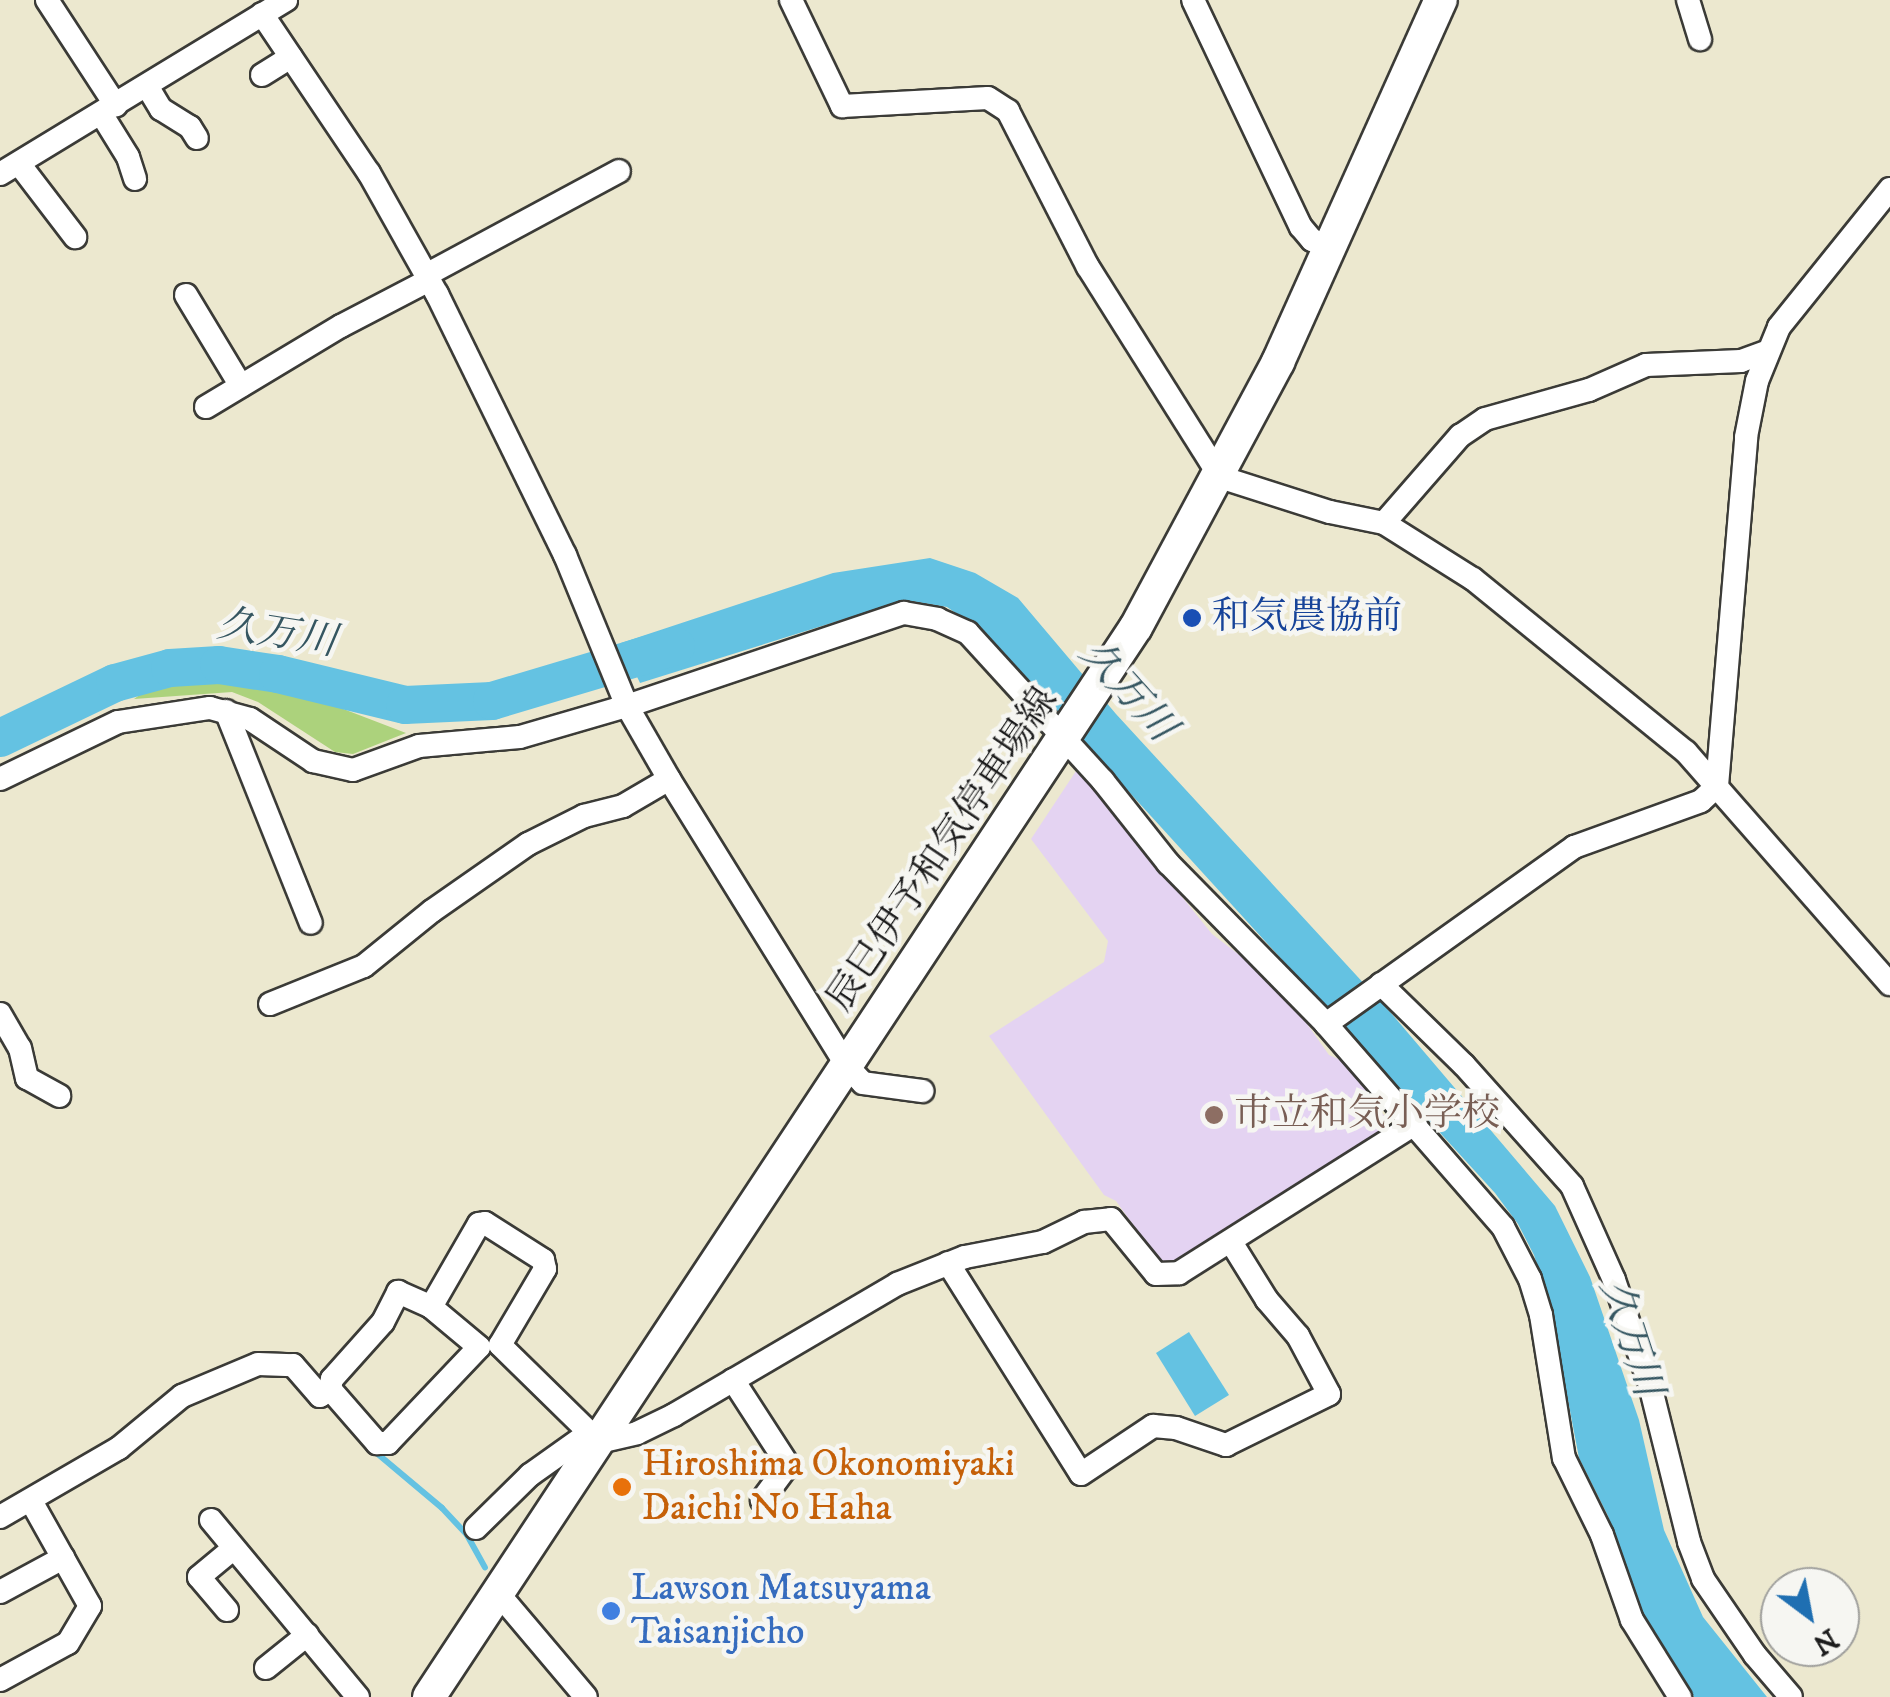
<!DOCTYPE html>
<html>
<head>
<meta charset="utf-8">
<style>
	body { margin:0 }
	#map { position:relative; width:1890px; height:1697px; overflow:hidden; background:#ece8cf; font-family:"IM FELL DW Pica","Noto Serif JP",serif }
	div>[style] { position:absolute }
	.built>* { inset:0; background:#e4d3f2 }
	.green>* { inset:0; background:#acd27c }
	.water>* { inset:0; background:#64c2e2 }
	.stream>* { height:6px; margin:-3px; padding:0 3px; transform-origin:3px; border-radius:3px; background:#64c2e2 }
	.river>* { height:38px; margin:-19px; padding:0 19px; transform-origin:19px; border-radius:19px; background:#64c2e2 }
	.roads { filter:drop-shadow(2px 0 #3b3b37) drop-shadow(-2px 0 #3b3b37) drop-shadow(0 2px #3b3b37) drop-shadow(0 -2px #3b3b37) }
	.minor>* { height:22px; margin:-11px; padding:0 11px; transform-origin:11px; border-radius:11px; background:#fff }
	.secondary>* { height:32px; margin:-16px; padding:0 16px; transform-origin:16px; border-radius:16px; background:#fff }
	.dots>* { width:28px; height:28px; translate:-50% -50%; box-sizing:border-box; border:5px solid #f6f6f2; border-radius:50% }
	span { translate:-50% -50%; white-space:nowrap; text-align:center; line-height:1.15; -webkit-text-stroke:9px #f6f6f2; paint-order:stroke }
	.transit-label { font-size:38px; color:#164399 }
	.left { translate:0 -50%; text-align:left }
	.street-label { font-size:38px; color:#1c1c1c }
	.education-label { font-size:38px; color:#785e54 }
	.food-label { font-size:38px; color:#c56008 }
	.shop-label { font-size:38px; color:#366cbe }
	.water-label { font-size:40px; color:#355661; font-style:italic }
	.north { position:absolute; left:1760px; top:1567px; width:100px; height:100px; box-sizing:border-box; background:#f6f6f2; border:2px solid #9f9f9c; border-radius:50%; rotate:148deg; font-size:28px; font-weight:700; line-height:40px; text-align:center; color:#1c1c1c }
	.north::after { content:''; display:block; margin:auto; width:35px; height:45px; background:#1f6fb2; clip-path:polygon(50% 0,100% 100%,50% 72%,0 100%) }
</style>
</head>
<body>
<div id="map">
	<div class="built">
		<i style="clip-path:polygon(1078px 768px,1212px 934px,1281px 987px,1329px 1055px,1350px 1064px,1392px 1128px,1167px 1272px,1116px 1201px,1104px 1195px,989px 1036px,1104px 962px,1108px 941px,1031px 839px)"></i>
	</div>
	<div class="green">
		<i style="clip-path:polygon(224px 676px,312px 697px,406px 733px,353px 754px,335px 752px,258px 702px,232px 692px,134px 699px,152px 686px)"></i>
	</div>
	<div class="water">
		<i style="clip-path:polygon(930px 558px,975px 573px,1018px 598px,1116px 714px,1391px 1013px,1555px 1206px,1590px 1277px,1639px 1420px,1664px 1530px,1703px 1617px,1767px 1697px,1694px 1697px,1645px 1620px,1608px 1516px,1579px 1458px,1550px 1306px,1534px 1255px,1518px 1224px,1495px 1193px,983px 632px,947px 607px,905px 600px,640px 683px,621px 643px,833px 573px)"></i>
		<i style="clip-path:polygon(1189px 1332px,1229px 1395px,1195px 1416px,1156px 1353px)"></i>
	</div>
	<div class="stream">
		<i style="left:373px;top:1450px;width:90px;rotate:40deg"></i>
		<i style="left:442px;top:1508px;width:37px;rotate:47deg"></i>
		<i style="left:467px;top:1535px;width:37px;rotate:61deg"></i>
	</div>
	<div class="river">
		<i style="left:0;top:738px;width:127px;rotate:-25.6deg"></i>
		<i style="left:115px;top:683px;width:57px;rotate:-15.3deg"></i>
		<i style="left:170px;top:668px;width:49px;rotate:-3.5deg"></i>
		<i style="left:219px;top:665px;width:60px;rotate:8.7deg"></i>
		<i style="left:278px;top:674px;width:131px;rotate:13.7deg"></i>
		<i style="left:405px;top:705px;width:87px;rotate:-2.6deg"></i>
		<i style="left:492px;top:701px;width:192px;rotate:-16.6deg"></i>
	</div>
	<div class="roads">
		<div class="minor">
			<i style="left:47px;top:0;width:126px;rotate:56.9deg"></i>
			<i style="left:791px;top:0;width:118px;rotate:64.3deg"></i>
			<i style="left:842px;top:106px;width:146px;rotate:-3.1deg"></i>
			<i style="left:988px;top:98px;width:24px;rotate:33deg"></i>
			<i style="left:1008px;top:111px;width:175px;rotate:62.9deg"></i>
			<i style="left:1088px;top:267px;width:248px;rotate:57.8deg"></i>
			<i style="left:1220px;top:477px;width:115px;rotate:17.7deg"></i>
			<i style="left:1330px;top:512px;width:55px;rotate:11.5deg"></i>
			<i style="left:1384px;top:523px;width:105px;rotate:32.2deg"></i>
			<i style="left:1473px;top:579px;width:274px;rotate:39.1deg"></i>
			<i style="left:1686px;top:752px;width:309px;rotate:48.7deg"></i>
			<i style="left:1193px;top:0;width:251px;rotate:64.6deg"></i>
			<i style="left:1301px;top:227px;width:17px;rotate:50deg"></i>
			<i style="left:1312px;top:240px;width:19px;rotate:21deg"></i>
			<i style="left:1688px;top:0;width:41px;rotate:72.9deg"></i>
			<i style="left:262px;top:14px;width:192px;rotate:56.1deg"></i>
			<i style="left:369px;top:173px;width:139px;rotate:60.7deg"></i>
			<i style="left:437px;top:294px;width:291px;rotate:63.9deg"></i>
			<i style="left:565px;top:555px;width:163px;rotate:67.7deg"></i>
			<i style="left:627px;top:706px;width:84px;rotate:60.1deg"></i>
			<i style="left:669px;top:779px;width:338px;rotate:58.2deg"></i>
			<i style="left:847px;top:1066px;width:23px;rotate:47deg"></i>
			<i style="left:863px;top:1083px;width:60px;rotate:7.7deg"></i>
			<i style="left:262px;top:75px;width:34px;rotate:-32deg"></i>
			<i style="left:147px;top:86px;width:27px;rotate:59deg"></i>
			<i style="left:161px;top:109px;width:34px;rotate:32deg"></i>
			<i style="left:190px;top:127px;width:13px;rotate:58deg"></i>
			<i style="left:102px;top:115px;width:49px;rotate:58.2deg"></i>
			<i style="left:128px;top:157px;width:23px;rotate:72deg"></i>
			<i style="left:20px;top:165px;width:91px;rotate:52.6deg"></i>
			<i style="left:0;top:174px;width:335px;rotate:-31.3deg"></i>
			<i style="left:426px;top:275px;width:219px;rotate:-28.3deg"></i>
			<i style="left:186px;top:295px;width:106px;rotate:58.9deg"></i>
			<i style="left:206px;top:407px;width:157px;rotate:-31deg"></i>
			<i style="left:341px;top:326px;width:99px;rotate:-27.6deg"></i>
			<i style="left:1384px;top:523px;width:116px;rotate:-48.9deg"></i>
			<i style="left:1460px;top:436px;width:30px;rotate:-34deg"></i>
			<i style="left:1485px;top:419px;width:108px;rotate:-15.6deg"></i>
			<i style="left:1589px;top:390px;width:62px;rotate:-23.7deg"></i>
			<i style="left:1646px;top:365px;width:95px;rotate:-2.4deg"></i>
			<i style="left:1741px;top:361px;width:27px;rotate:-20deg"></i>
			<i style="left:226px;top:711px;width:228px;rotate:68.2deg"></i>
			<i style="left:0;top:779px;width:131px;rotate:-25.8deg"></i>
			<i style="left:118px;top:722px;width:93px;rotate:-8.7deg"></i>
			<i style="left:210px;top:708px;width:41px;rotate:15.4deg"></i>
			<i style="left:250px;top:719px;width:76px;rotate:33.7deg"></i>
			<i style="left:313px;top:761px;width:41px;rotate:12.7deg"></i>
			<i style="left:353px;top:770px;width:70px;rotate:-20deg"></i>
			<i style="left:419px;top:746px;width:101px;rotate:-5.1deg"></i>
			<i style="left:520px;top:737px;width:111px;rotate:-16.2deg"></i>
			<i style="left:627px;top:706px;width:292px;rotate:-18.6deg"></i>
			<i style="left:904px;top:613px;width:34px;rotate:10deg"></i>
			<i style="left:937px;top:619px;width:34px;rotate:24deg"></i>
			<i style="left:968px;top:633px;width:200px;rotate:47.6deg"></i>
			<i style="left:1103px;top:781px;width:105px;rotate:51.6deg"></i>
			<i style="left:1168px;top:863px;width:226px;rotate:45.5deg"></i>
			<i style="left:1326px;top:1024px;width:269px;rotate:48.9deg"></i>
			<i style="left:1503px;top:1227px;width:59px;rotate:62.6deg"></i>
			<i style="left:1530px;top:1279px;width:38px;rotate:73deg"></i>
			<i style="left:1541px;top:1315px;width:145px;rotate:80.9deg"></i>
			<i style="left:1564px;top:1458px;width:86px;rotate:63.7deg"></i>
			<i style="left:1602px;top:1535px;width:90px;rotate:70.6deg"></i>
			<i style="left:1632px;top:1620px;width:91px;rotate:58.1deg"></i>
			<i style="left:1381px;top:984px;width:116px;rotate:44.3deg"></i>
			<i style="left:1464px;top:1065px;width:162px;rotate:48.2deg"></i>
			<i style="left:1572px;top:1186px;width:103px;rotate:65.9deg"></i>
			<i style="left:1614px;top:1280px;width:111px;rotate:71.1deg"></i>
			<i style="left:1650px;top:1385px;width:162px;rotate:76deg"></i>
			<i style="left:1689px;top:1542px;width:40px;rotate:69deg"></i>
			<i style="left:1703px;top:1579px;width:92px;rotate:55.6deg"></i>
			<i style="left:1755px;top:1655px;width:55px;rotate:49.4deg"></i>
			<i style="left:270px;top:1004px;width:101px;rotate:-22deg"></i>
			<i style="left:364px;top:966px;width:87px;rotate:-39deg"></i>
			<i style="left:432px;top:911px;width:117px;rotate:-34.9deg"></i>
			<i style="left:528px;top:844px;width:63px;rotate:-26.6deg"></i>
			<i style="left:584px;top:816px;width:40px;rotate:-14.4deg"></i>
			<i style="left:623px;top:806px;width:53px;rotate:-30.4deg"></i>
			<i style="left:0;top:1014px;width:39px;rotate:60deg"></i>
			<i style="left:20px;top:1048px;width:31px;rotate:77deg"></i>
			<i style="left:27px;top:1078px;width:37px;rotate:29deg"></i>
			<i style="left:1326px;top:1024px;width:305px;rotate:-35.5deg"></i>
			<i style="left:1574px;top:847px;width:135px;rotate:-19.9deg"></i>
			<i style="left:1701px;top:801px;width:22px;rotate:-43deg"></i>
			<i style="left:1717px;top:786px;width:350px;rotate:-85.2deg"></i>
			<i style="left:1746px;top:437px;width:57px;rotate:-78.9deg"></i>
			<i style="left:1757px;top:381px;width:58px;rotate:-67.8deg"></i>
			<i style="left:1779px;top:327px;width:177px;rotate:-51.2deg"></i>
			<i style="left:948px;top:1263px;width:249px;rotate:57.8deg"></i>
			<i style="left:1081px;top:1474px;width:87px;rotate:-33.7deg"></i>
			<i style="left:1153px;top:1426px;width:23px;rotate:5deg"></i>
			<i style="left:1176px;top:1428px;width:53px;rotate:18.8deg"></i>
			<i style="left:1226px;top:1445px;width:115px;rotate:-26.3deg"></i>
			<i style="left:1329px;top:1394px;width:66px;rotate:-118.1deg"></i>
			<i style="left:1298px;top:1336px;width:48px;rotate:-130.7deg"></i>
			<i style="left:1267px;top:1300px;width:68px;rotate:-121.8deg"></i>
			<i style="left:733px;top:1380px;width:101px;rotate:57.1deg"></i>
			<i style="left:788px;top:1465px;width:44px;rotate:126.6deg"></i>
			<i style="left:330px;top:1389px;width:10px;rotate:-79deg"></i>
			<i style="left:332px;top:1379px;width:76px;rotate:-48.2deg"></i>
			<i style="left:383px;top:1322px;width:34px;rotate:-63deg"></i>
			<i style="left:398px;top:1292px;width:36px;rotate:24deg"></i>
			<i style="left:0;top:1517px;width:138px;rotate:-30.1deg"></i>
			<i style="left:119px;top:1448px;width:82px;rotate:-39.5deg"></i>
			<i style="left:182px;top:1396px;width:82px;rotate:-22.8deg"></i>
			<i style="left:258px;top:1364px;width:35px;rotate:2deg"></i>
			<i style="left:293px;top:1365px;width:41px;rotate:48.9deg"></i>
			<i style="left:320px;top:1396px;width:12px;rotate:-35deg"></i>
			<i style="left:330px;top:1389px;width:72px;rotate:49deg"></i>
			<i style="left:377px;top:1443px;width:11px"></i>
			<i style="left:388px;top:1443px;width:132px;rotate:-46.5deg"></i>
			<i style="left:479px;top:1347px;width:62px;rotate:-140.2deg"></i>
			<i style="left:431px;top:1307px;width:96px;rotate:-60deg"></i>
			<i style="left:479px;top:1224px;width:6px;rotate:-9deg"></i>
			<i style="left:485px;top:1223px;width:69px;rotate:32.5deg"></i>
			<i style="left:543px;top:1260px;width:9px;rotate:77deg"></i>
			<i style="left:545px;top:1269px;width:88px;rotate:120.6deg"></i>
			<i style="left:500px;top:1345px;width:139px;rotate:44.4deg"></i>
			<i style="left:599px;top:1442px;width:39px;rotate:-13deg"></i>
			<i style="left:637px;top:1433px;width:41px;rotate:-25.9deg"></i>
			<i style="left:674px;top:1415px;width:259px;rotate:-30.4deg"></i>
			<i style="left:897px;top:1284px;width:73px;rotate:-21.7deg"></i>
			<i style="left:965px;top:1257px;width:79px;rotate:-10.9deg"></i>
			<i style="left:1043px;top:1242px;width:46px;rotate:-26deg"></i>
			<i style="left:1084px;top:1222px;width:27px;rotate:-6deg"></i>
			<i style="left:1111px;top:1219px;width:71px;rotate:50.7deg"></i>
			<i style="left:1156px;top:1274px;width:23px;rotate:-2deg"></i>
			<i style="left:1179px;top:1273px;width:280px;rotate:-32.3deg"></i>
			<i style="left:211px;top:1520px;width:230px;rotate:50.3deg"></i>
			<i style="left:476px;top:1528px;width:76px;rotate:-44.5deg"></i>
			<i style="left:530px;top:1475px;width:72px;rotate:-35.4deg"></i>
			<i style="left:0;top:1592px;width:72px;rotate:-28.4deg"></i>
			<i style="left:498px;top:1593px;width:136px;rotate:49.8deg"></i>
			<i style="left:227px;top:1610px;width:43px;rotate:-130.3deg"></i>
			<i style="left:199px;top:1577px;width:45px;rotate:-39.6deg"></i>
			<i style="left:266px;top:1668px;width:53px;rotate:-38.8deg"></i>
			<i style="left:0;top:1680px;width:77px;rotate:-28.6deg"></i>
			<i style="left:68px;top:1643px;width:43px;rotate:-59.3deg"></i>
			<i style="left:90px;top:1606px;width:120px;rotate:-119.3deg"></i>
		</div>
		<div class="secondary">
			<i style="left:429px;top:1697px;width:1282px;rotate:-56.55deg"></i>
			<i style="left:1136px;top:627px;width:301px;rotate:-61.8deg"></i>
			<i style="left:1278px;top:362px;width:397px;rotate:-65.8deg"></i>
		</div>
	</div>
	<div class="dots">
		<i style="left:1192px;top:618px;background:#1a4fb4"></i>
		<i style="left:1214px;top:1115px;background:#8d6e63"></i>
		<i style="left:622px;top:1487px;background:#e8710a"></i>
		<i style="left:611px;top:1611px;background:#3f7fe0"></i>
	</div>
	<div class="transit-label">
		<span class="left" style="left:1212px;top:618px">和気農協前</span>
	</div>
	<div class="street-label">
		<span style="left:943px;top:850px;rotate:-56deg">辰巳伊予和気停車場線</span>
	</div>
	<div class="education-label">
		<span class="left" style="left:1234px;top:1115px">市立和気小学校</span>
	</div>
	<div class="food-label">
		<span class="left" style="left:642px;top:1487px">Hiroshima Okonomiyaki<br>Daichi No Haha</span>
	</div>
	<div class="shop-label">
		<span class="left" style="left:631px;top:1611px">Lawson Matsuyama<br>Taisanjicho</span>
	</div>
	<div class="water-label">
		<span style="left:277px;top:634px;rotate:9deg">久万川</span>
		<span style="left:1127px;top:691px;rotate:48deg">久万川</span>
		<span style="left:1630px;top:1338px;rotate:72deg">久万川</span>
	</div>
	<div class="north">N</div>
</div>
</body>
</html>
